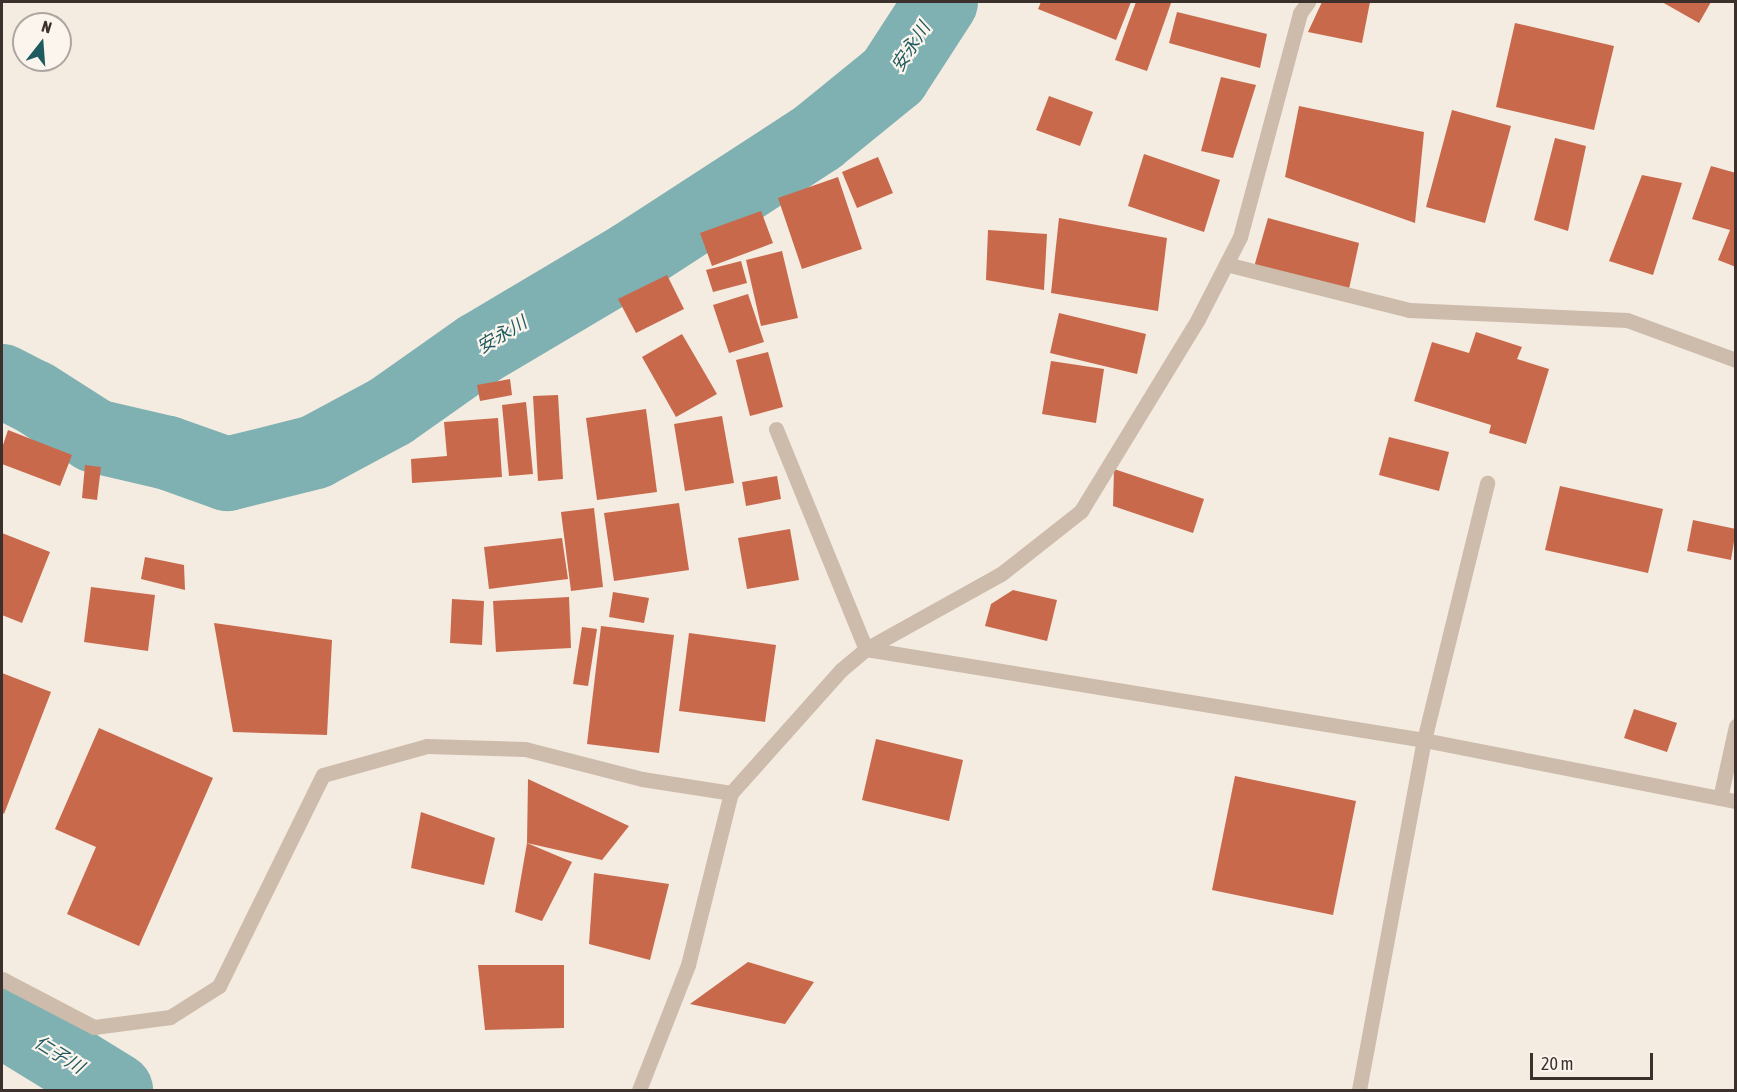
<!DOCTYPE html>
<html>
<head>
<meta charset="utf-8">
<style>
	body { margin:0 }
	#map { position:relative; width:1737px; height:1092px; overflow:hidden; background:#f4ebe1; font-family:"Asap Condensed","Noto Sans JP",sans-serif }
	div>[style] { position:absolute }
	.river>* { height:74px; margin:-37px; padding:0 37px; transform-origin:37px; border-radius:37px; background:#7fb0b2 }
	.building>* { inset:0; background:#c8694b }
	.minor>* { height:15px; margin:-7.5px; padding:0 7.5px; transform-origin:7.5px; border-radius:7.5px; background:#cdbbac }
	span { translate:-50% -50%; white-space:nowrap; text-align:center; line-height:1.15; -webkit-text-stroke:4.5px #fbf5ee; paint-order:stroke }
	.water-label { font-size:18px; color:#1f5a5e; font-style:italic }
	.frame { position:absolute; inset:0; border:3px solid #3b302b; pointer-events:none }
	.north { position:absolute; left:12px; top:12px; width:60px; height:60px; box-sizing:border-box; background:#fbf5ee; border:2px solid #aea6a0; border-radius:50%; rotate:17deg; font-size:16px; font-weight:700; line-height:24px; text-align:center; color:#3b302b }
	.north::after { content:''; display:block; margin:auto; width:21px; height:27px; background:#1f5a5e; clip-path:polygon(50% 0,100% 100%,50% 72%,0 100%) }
	.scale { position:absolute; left:1530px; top:1053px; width:123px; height:27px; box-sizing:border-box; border:3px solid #3b302b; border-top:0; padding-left:8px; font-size:18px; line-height:21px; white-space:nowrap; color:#3b302b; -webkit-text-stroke:4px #fbf5ee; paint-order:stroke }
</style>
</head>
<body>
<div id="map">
	<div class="river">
		<i style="left:2px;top:381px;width:36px;rotate:27deg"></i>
		<i style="left:34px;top:397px;width:72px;rotate:32.6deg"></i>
		<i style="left:95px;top:436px;width:75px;rotate:13.1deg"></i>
		<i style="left:168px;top:453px;width:63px;rotate:19.6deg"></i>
		<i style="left:227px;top:474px;width:91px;rotate:-14deg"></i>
		<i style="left:315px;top:452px;width:86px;rotate:-28.3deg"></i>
		<i style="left:391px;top:411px;width:108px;rotate:-35.2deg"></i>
		<i style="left:479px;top:349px;width:178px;rotate:-30.7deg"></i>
		<i style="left:632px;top:258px;width:222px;rotate:-33deg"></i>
		<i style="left:818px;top:137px;width:97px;rotate:-39.1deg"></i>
		<i style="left:893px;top:76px;width:88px;rotate:-57deg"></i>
		<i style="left:2px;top:1020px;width:134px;rotate:31.6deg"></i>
	</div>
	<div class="building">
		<i style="clip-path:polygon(1041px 2px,1131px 2px,1116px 40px,1038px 9px)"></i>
		<i style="clip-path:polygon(1136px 2px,1171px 3px,1147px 71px,1115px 60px)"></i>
		<i style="clip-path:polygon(1322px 2px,1370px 2px,1362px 43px,1308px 32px)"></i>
		<i style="clip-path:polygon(1662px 2px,1711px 2px,1699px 23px)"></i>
		<i style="clip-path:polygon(1177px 12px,1267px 34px,1260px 68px,1169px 43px)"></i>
		<i style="clip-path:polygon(1515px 23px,1614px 46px,1594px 130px,1496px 107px)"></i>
		<i style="clip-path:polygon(1221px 77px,1256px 85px,1233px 158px,1201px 151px)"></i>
		<i style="clip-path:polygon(1049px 96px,1093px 112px,1080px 146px,1036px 130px)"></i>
		<i style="clip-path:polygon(1299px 106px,1424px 132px,1415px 223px,1285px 177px)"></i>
		<i style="clip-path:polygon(1452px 110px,1511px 126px,1485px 223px,1426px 207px)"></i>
		<i style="clip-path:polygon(1555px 138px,1586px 146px,1568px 231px,1534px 220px)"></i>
		<i style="clip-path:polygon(1144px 154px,1220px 180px,1204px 232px,1128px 206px)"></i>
		<i style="clip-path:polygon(878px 157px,893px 193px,857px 208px,842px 172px)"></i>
		<i style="clip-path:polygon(1711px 166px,1736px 173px,1736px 267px,1718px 260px,1730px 230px,1692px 219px)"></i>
		<i style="clip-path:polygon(1642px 175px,1682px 183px,1653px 275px,1609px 261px)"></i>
		<i style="clip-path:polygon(838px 177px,862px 249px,802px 269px,778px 198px)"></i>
		<i style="clip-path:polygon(761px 211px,773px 243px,712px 266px,700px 233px)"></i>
		<i style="clip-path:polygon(1059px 218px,1167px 238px,1158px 311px,1051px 293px)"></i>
		<i style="clip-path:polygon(1268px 218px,1359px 243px,1349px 289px,1254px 267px)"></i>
		<i style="clip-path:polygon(988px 230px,1047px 234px,1044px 290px,986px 280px)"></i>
		<i style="clip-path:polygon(782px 251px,798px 318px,761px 326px,746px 260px)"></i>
		<i style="clip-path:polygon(741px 261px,747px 283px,713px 292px,706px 270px)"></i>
		<i style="clip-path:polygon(667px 275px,684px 309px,636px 333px,618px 299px)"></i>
		<i style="clip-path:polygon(748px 294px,764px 342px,729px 353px,713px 305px)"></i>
		<i style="clip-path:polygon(1059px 313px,1146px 334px,1137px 374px,1050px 353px)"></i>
		<i style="clip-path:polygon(1476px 332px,1522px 347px,1517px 359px,1549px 369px,1526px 444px,1489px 433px,1491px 425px,1414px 401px,1432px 342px,1469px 353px)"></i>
		<i style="clip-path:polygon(682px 334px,717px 394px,676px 417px,642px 357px)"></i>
		<i style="clip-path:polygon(768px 352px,783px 407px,750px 416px,736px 360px)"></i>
		<i style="clip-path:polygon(1051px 361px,1104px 369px,1096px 423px,1042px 414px)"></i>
		<i style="clip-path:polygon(510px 379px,512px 395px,480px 401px,477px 385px)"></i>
		<i style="clip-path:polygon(558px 395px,563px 479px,538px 481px,533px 396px)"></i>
		<i style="clip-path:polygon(526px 402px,533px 474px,509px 476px,502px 405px)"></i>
		<i style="clip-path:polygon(646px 409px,657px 492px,597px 500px,586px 418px)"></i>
		<i style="clip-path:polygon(722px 416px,734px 483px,685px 491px,674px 424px)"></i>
		<i style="clip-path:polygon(498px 418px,502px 477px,412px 483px,411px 459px,447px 456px,444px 422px)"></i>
		<i style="clip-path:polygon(8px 430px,72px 455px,60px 486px,2px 464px,2px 448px)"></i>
		<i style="clip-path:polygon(1389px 437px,1449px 452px,1439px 491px,1379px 475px)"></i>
		<i style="clip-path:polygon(85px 465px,101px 467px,97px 500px,82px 498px)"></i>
		<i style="clip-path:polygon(1114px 469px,1204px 499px,1193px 533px,1113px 506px)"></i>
		<i style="clip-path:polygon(777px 476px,781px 499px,746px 506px,742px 482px)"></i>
		<i style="clip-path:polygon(1560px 486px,1663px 509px,1648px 573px,1545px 550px)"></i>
		<i style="clip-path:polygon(679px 503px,689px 570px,614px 581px,604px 513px)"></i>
		<i style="clip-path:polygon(594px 508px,603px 587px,571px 591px,561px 512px)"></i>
		<i style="clip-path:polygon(1693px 520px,1736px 529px,1731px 560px,1687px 551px)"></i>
		<i style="clip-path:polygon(790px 529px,799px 580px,747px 589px,738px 538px)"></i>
		<i style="clip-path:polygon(2px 533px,50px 552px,22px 623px,2px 615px)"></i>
		<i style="clip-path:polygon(562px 538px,568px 579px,489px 589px,484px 547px)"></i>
		<i style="clip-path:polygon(145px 557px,184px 565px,185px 590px,141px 579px)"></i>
		<i style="clip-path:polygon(91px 587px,155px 595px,148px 651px,84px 642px)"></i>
		<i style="clip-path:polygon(1013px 590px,1057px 600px,1047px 641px,985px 626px,991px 604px)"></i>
		<i style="clip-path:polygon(613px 592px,649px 598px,644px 623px,609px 617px)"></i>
		<i style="clip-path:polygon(569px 597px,571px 648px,496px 652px,493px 601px)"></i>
		<i style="clip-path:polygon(452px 599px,484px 601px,482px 645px,450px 643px)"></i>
		<i style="clip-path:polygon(214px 623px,332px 640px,327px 735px,233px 732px)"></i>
		<i style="clip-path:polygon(601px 626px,674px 635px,659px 753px,587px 744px)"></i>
		<i style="clip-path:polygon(582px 627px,597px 629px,588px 686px,573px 684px)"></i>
		<i style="clip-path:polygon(689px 633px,776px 645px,765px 722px,679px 711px)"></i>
		<i style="clip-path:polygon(2px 673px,51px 692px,4px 814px,2px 812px)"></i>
		<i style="clip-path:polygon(1634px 709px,1677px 723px,1667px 752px,1624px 738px)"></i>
		<i style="clip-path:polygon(99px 728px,213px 778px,139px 946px,67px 914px,96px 847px,55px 829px)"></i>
		<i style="clip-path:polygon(876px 739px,963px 760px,949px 821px,862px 800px)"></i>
		<i style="clip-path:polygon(1235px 776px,1356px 801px,1333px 915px,1212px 890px)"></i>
		<i style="clip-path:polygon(528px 779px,629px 826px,602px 860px,527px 843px)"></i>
		<i style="clip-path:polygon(421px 812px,495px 838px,484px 885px,411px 868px)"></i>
		<i style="clip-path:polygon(527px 843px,572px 862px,542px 921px,515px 912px)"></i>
		<i style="clip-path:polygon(594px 873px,669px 884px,650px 960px,589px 944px)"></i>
		<i style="clip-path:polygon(748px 962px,814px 982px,785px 1024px,690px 1004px)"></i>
		<i style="clip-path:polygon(478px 965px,564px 965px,564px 1028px,485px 1030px)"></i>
	</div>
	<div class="minor">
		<i style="left:1226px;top:264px;width:189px;rotate:14.1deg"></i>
		<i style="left:1409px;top:310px;width:218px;rotate:2.6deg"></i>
		<i style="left:1627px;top:320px;width:116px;rotate:20.2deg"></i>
		<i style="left:776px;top:429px;width:238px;rotate:67.8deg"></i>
		<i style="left:866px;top:649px;width:565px;rotate:9.26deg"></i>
		<i style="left:1424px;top:740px;width:318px;rotate:11.1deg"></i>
		<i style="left:1720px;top:798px;width:74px;rotate:-77.5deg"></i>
		<i style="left:2px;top:979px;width:104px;rotate:27.6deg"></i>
		<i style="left:94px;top:1027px;width:77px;rotate:-7.5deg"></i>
		<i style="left:170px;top:1017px;width:58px;rotate:-32.3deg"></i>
		<i style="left:219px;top:986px;width:235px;rotate:-63.8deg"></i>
		<i style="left:323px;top:775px;width:108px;rotate:-15.6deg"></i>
		<i style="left:427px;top:746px;width:98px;rotate:1.8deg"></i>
		<i style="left:525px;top:749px;width:121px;rotate:14.4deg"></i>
		<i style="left:642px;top:779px;width:90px;rotate:8.9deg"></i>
		<i style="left:639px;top:1090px;width:134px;rotate:-68.6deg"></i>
		<i style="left:688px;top:965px;width:177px;rotate:-76deg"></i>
		<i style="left:731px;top:793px;width:165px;rotate:-48.2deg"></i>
		<i style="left:841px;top:670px;width:33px;rotate:-40deg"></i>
		<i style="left:866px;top:649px;width:154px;rotate:-29.1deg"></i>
		<i style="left:1001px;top:574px;width:102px;rotate:-38.2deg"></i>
		<i style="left:1081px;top:511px;width:225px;rotate:-58.6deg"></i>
		<i style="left:1198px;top:319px;width:92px;rotate:-62.9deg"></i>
		<i style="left:1240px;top:237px;width:232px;rotate:-75deg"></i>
		<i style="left:1300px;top:13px;width:14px;rotate:-54deg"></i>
		<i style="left:1359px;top:1090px;width:356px;rotate:-79.5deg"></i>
		<i style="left:1424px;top:740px;width:265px;rotate:-76.2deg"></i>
	</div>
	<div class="water-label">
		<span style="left:911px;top:47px;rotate:-57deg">安永川</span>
		<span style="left:502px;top:335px;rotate:-31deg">安永川</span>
		<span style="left:59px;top:1055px;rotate:32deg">仁子川</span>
	</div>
	<div class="frame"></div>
	<div class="north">N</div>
	<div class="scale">20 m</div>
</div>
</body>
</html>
